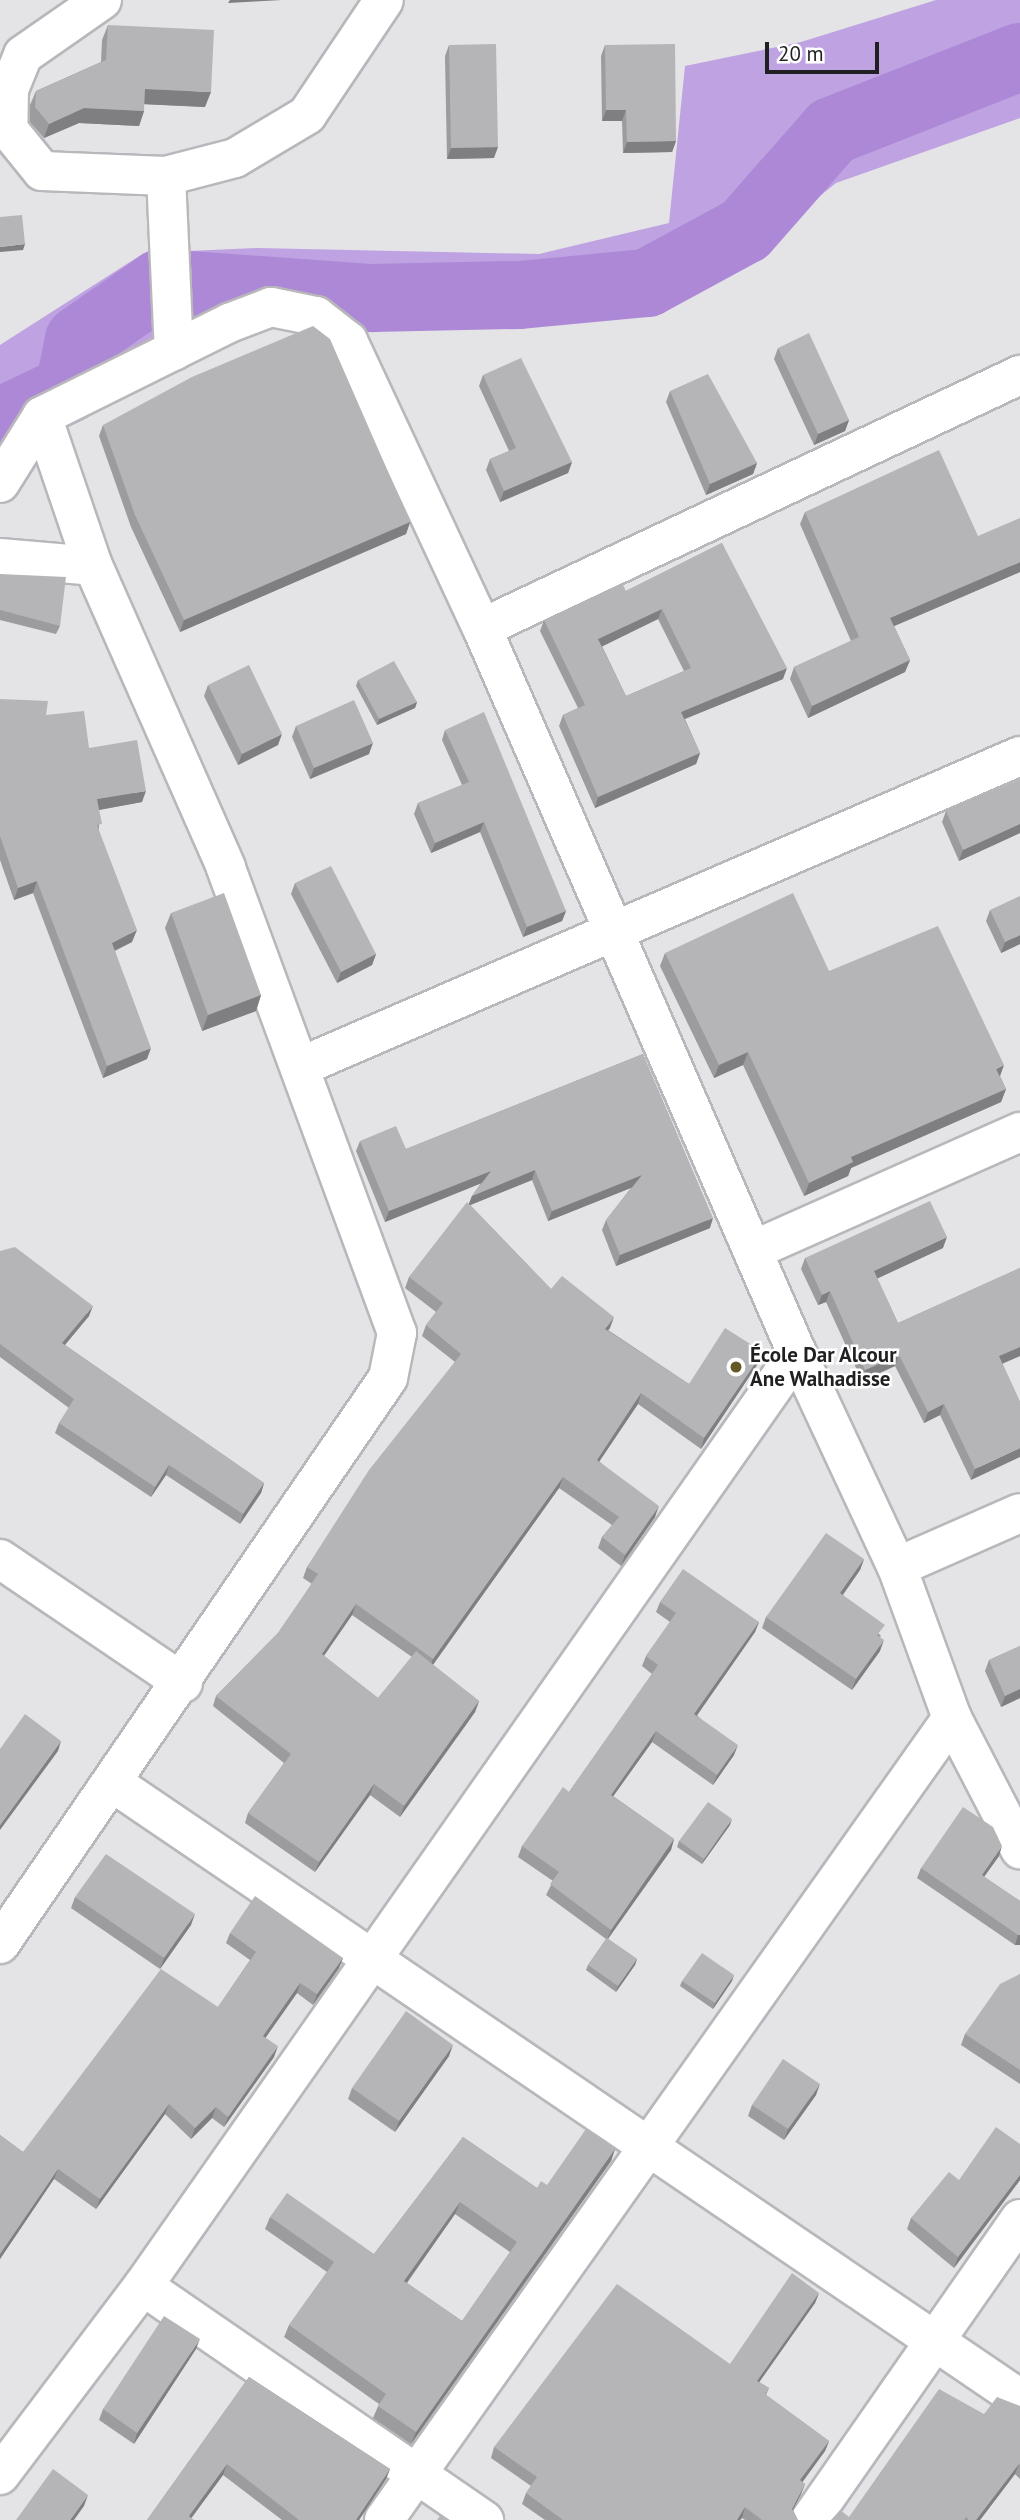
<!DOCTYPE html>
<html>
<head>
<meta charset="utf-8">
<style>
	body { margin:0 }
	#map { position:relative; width:1020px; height:2520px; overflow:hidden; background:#e4e3e6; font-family:"PT Sans",sans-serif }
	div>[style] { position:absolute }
	.green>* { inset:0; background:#bea2e1 }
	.river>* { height:68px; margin:-34px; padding:0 34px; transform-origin:34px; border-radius:34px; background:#ac88d6 }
	.roads { filter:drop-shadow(2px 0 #b9b7bb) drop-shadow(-2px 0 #b9b7bb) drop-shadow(0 2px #b9b7bb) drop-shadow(0 -2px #b9b7bb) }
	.minor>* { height:38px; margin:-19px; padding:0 19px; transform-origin:19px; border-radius:19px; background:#fff }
	.wall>* { inset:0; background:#9c9b9d }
	.shaded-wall>* { inset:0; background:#7f7e80 }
	.building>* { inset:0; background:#b5b4b7 }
	.dots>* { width:19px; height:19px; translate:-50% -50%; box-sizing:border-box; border:4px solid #fff; border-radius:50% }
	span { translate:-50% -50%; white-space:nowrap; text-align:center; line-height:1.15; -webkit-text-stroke:5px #fff; paint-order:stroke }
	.poi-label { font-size:21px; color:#201f21; font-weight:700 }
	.left { translate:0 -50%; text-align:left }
	.scale { position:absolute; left:765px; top:42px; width:114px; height:32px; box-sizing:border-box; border:4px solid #201f21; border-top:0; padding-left:9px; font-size:21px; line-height:24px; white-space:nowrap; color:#201f21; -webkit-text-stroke:5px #fff; paint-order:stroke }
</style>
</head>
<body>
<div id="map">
	<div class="green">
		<i style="clip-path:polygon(936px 0,1020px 0,1020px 118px,836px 183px,747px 255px,566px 317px,242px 300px,0 451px,0 345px,144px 253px,257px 248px,539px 254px,669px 223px,685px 66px,801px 42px)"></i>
	</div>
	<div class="river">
		<i style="left:0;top:422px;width:76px;rotate:-25.6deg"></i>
		<i style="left:69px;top:389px;width:50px;rotate:-78.5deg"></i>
		<i style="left:79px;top:340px;width:100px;rotate:-34.8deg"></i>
		<i style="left:161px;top:283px;width:212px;rotate:4.1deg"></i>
		<i style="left:372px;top:298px;width:148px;rotate:-1.2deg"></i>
		<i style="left:520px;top:295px;width:128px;rotate:-5.4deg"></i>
		<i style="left:647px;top:283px;width:111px;rotate:-28.4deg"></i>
		<i style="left:745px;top:230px;width:132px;rotate:-48.7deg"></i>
		<i style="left:832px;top:131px;width:202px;rotate:-21.5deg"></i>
	</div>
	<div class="roads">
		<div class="minor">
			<i style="left:102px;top:0;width:96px;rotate:145.2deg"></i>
			<i style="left:23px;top:55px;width:38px;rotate:112deg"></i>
			<i style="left:9px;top:90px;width:39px;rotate:91deg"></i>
			<i style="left:8px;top:129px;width:54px;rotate:51deg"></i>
			<i style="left:42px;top:171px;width:124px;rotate:2.3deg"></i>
			<i style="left:166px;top:176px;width:175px;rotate:87.4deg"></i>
			<i style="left:166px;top:176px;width:71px;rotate:-14.6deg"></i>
			<i style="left:235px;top:158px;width:84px;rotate:-30.8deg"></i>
			<i style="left:307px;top:115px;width:138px;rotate:-56.2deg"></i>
			<i style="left:0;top:483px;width:79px;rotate:-57.9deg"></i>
			<i style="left:42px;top:416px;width:209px;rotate:-26.4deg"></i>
			<i style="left:229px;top:323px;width:45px;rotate:-20.9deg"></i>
			<i style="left:271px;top:307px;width:46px;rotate:11.3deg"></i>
			<i style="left:316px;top:316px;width:41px;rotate:38deg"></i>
			<i style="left:348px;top:341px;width:317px;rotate:65deg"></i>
			<i style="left:482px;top:628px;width:790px;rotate:66.52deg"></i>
			<i style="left:797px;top:1353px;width:236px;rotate:65deg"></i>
			<i style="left:897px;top:1567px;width:161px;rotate:70deg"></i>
			<i style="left:952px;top:1718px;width:148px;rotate:62.6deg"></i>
			<i style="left:0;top:558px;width:93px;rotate:4.9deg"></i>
			<i style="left:482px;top:628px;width:595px;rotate:-25.19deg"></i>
			<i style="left:302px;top:1066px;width:782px;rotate:-23.35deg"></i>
			<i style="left:756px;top:1249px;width:289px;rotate:-23.9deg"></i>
			<i style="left:0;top:1559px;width:221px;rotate:34.1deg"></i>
			<i style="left:897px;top:1567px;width:134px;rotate:-23.7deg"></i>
			<i style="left:113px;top:1783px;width:1096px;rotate:34.18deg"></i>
			<i style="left:0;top:1944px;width:686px;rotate:-55.57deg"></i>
			<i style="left:388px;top:1378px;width:46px;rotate:-78.7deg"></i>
			<i style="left:397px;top:1333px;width:496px;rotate:-110.2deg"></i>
			<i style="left:226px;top:867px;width:329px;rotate:-113.8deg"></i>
			<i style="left:93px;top:566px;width:158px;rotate:-108.8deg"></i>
			<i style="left:143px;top:2286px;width:414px;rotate:34.5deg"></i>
			<i style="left:0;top:2475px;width:237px;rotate:-52.9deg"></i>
			<i style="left:143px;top:2286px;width:1139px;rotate:-54.97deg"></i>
			<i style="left:384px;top:2520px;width:983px;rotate:-54.69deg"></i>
			<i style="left:810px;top:2520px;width:367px;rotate:-55.1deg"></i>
		</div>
	</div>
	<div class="wall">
		<i style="clip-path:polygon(108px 25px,205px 107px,144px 104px,144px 111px,139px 126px,79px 123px,44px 138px,30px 122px,30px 105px,36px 91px,101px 62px,102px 40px)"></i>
		<i style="clip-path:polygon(449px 45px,494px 158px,447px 159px,445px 56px)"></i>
		<i style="clip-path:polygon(605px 45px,676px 141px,672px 152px,623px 153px,622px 121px,602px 121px,601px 56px)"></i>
		<i style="clip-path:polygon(778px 348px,849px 420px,845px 431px,814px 445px,774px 359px)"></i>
		<i style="clip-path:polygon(483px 375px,572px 462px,568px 473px,500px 502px,486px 470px,490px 459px,509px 451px,479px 386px)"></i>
		<i style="clip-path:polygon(670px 391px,757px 463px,753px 474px,706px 495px,666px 402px)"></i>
		<i style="clip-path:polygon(103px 425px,410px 522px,406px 534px,180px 632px,131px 527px,99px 436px)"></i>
		<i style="clip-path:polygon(805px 512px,978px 536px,1020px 572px,894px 626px,910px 660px,905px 672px,808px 718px,790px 679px,794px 667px,851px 641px,800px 524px)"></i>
		<i style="clip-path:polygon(evenodd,722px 543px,783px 679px,685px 719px,700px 753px,696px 764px,595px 808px,559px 726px,563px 715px,578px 708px,540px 631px,544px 620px,626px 591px,722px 543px,658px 619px,684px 671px,626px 696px,602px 646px,658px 619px)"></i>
		<i style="clip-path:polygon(0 574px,60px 626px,56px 634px,0 620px)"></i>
		<i style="clip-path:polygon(358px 680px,417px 702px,415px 708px,377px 725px,356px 686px)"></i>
		<i style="clip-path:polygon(208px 685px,278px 745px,238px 765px,204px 696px)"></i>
		<i style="clip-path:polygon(0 699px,46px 715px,89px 748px,142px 802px,99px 810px,99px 832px,132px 942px,115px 951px,147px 1059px,103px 1078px,33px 893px,14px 900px,0 860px)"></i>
		<i style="clip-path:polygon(296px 726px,369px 754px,310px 779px,292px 737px)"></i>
		<i style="clip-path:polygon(445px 730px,566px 911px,562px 921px,523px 937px,480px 832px,431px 853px,414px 814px,418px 803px,462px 785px,442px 740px)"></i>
		<i style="clip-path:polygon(1020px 780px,1020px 833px,959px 861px,942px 822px,946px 811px)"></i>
		<i style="clip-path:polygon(295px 883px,376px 954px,372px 965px,337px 983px,291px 894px)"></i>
		<i style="clip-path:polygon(990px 910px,1020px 944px,1001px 953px,986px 921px)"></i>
		<i style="clip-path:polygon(171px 913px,261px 995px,256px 1011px,202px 1031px,165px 928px)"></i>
		<i style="clip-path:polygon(665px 953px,829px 971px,1000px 1076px,1006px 1089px,1001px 1102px,851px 1168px,848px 1176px,804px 1196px,743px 1065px,714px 1078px,660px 966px)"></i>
		<i style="clip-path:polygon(evenodd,643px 1054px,710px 1228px,616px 1266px,602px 1230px,606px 1220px,631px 1188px,548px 1221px,532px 1180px,470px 1205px,551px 1289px,610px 1328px,608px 1330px,689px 1384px,763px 1352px,759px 1362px,701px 1449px,638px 1404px,599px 1461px,655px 1517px,621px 1566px,598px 1548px,602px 1537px,612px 1525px,559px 1488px,433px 1665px,479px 1701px,475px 1712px,400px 1817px,370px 1795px,315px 1872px,245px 1823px,248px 1813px,284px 1763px,213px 1706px,216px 1696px,278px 1633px,312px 1584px,303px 1578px,307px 1567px,455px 1362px,422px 1336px,426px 1325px,436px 1312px,405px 1288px,409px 1277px,469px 1204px,472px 1196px,481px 1183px,385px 1222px,356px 1151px,360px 1141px,406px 1149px,643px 1054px,352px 1615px,412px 1657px,378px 1698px,324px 1656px,352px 1615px)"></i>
		<i style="clip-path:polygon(943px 1248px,877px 1278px,898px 1323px,1020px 1268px,1020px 1356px,1002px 1363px,1020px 1402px,971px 1480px,940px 1415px,924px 1423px,895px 1366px,862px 1381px,826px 1302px,818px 1305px,801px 1269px,805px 1258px)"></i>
		<i style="clip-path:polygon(0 1251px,89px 1316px,65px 1345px,264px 1483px,261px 1493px,240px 1524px,166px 1475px,151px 1497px,55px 1433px,59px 1423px,69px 1408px,0 1357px)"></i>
		<i style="clip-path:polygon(864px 1559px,860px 1570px,843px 1595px,881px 1636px,880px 1637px,880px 1651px,852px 1690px,762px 1628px,766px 1617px)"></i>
		<i style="clip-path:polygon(660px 1602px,759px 1622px,755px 1632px,697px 1715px,734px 1755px,713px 1785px,652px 1742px,613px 1796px,674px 1839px,671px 1850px,608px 1939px,637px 1959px,635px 1965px,616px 1992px,586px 1970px,588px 1965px,606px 1939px,546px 1895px,553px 1881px,518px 1857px,522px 1846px,569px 1792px,652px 1674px,642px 1666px,646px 1656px,670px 1622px,656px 1612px)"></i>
		<i style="clip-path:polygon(1020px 1646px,1020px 1698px,1001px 1707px,985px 1671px,989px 1660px)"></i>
		<i style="clip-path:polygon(730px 1825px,702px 1864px,677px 1847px,679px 1841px)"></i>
		<i style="clip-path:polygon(999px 1856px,984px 1877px,1020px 1901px,1020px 1945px,1015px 1945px,917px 1878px,921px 1868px)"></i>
		<i style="clip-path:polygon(75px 1897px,191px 1925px,160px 1969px,71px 1908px)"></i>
		<i style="clip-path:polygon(230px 1933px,343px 1958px,339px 1968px,313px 2005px,297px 1993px,265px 2038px,274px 2057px,224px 2127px,212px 2118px,191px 2139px,165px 2114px,96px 2209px,54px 2179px,0 2259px,0 2135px,23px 2152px,218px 2007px,250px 1960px,226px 1943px)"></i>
		<i style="clip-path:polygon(1020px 1974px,1020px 2084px,961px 2045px,965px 2034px)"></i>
		<i style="clip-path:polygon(682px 1981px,732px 1981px,713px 2009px,680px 1986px)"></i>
		<i style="clip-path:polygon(449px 2056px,395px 2132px,348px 2099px,352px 2088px)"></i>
		<i style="clip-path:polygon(816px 2095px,784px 2140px,748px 2116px,752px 2105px)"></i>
		<i style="clip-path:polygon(evenodd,463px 2137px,537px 2188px,547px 2185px,615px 2149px,611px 2161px,411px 2444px,373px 2418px,379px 2404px,284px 2337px,289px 2325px,327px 2272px,265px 2229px,270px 2217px,374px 2254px,463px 2137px,455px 2214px,510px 2252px,462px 2321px,407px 2283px,455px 2214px)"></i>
		<i style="clip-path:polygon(1020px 2144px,1020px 2180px,954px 2268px,907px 2229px,911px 2218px)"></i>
		<i style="clip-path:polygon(819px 2293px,815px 2303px,759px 2382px,769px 2388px,766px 2395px,829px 2441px,825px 2451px,802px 2482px,805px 2484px,801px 2494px,793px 2510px,798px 2520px,745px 2520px,742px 2518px,740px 2520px,545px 2520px,522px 2504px,526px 2493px,531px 2486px,491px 2458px,494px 2447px,730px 2364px)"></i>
		<i style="clip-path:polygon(196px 2349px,134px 2444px,99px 2420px,103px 2409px)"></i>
		<i style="clip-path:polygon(249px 2377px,390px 2469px,386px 2479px,359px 2520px,282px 2520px,223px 2475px,191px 2518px,147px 2520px)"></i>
		<i style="clip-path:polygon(1020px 2406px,1020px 2479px,1015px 2474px,980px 2520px,831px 2520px,849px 2517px,984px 2414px)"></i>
	</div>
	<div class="shaded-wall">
		<i style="clip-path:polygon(230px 0,282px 0,228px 3px)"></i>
		<i style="clip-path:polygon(145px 89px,211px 92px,205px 107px,140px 104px)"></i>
		<i style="clip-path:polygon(84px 108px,144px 111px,139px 126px,79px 123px,44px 138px,49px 124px)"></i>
		<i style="clip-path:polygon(606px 110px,626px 110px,622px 121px,602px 121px)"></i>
		<i style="clip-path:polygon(676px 141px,672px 152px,623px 153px,627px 142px)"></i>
		<i style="clip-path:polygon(498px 147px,494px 158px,447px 159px,451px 148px)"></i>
		<i style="clip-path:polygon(25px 244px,23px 250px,0 252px,0 247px)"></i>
		<i style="clip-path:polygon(849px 420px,845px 431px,814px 445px,818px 434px)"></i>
		<i style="clip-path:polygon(572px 462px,568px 473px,500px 502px,504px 491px)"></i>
		<i style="clip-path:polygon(757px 463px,753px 474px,706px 495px,710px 484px)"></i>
		<i style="clip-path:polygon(410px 522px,406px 534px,180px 632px,184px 620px)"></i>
		<i style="clip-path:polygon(1020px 562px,1020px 572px,885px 630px,890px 618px)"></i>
		<i style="clip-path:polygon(662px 609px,658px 619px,595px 650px,598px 639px)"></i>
		<i style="clip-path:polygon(910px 660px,905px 672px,808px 718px,812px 706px)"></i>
		<i style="clip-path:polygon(787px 668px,783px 679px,677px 722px,681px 712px)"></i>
		<i style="clip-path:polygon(417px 702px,415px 708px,377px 725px,379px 719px)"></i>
		<i style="clip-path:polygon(282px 734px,278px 745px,238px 765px,242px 754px)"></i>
		<i style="clip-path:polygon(373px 743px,369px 754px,310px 779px,314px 768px)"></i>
		<i style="clip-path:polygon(700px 753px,696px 764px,595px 808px,598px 797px)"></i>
		<i style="clip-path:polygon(146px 791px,142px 802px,93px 811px,97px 799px)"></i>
		<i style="clip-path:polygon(484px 822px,480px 832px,431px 853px,435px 843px)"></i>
		<i style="clip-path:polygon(1020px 824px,1020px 833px,959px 861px,963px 850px)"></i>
		<i style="clip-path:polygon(37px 881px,33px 893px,14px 900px,18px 888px)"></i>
		<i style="clip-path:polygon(566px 911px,562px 921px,523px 937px,527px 927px)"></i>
		<i style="clip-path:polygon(137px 930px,132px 942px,107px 954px,112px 943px)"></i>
		<i style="clip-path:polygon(1020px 935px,1020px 944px,1001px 953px,1005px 942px)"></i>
		<i style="clip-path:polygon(376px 954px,372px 965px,337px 983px,341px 972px)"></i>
		<i style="clip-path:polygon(261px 995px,256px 1011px,202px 1031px,208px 1015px)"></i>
		<i style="clip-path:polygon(151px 1048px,147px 1059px,103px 1078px,107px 1066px)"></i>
		<i style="clip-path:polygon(748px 1052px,743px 1065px,714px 1078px,719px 1065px)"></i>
		<i style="clip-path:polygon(1004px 1065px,999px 1079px,996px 1069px)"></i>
		<i style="clip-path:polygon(1006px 1089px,1001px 1102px,851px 1168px,848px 1176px,804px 1196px,809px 1183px,851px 1157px)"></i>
		<i style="clip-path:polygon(535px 1170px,532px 1180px,468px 1206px,472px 1196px)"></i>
		<i style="clip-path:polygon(491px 1171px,487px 1181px,385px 1222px,389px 1211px)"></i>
		<i style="clip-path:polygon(642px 1175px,638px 1185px,548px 1221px,552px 1211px)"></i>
		<i style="clip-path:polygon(713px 1218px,710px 1228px,616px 1266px,620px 1255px)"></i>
		<i style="clip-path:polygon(947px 1237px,943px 1248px,870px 1282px,874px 1271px)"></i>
		<i style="clip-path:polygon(830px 1291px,826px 1302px,818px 1305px,822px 1295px)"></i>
		<i style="clip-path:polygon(93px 1306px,89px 1316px,58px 1353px,62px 1343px)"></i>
		<i style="clip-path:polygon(614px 1317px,610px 1328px,601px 1339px,605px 1329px)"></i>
		<i style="clip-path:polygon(1020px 1347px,1020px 1356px,995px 1367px,999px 1356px)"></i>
		<i style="clip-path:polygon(763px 1352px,759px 1362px,701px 1449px,704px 1438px)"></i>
		<i style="clip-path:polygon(899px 1355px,895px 1366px,862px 1381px,865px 1370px)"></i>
		<i style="clip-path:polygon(641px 1393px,638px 1404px,593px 1471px,597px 1460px)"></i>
		<i style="clip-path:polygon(944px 1404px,940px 1415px,924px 1423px,928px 1412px)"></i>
		<i style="clip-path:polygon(1020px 1448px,1020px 1457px,971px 1480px,975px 1469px)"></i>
		<i style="clip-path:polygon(169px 1465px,166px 1475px,151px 1497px,155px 1487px)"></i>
		<i style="clip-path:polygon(563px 1477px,559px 1488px,429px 1670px,433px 1659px)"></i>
		<i style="clip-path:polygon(264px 1483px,261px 1493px,240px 1524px,243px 1514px)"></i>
		<i style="clip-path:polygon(659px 1506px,655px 1517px,621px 1566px,625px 1555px)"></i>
		<i style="clip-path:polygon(864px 1559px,860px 1570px,836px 1604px,840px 1593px)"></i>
		<i style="clip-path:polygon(356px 1604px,352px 1615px,318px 1664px,322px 1654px)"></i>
		<i style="clip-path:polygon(759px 1622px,755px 1632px,691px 1724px,694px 1714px)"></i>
		<i style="clip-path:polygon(884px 1640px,880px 1651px,852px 1690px,856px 1679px)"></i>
		<i style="clip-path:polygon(1020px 1689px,1020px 1698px,1001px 1707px,1005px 1696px)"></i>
		<i style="clip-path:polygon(479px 1701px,475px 1712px,400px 1817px,404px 1806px)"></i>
		<i style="clip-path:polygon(656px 1731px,652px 1742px,607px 1805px,611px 1795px)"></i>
		<i style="clip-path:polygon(61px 1741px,58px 1751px,0 1830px,0 1825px)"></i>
		<i style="clip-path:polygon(738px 1745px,734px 1755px,713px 1785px,717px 1775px)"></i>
		<i style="clip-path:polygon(374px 1784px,370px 1795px,315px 1872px,319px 1862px)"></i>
		<i style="clip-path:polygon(732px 1819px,730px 1825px,702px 1864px,704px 1859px)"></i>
		<i style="clip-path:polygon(674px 1839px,671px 1850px,607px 1940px,611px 1930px)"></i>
		<i style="clip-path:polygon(1002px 1846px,999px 1856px,978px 1885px,982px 1875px)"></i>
		<i style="clip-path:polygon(195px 1914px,191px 1925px,160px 1969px,164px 1958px)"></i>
		<i style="clip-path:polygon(1018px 1935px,1020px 1935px,1020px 1945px,1015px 1945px)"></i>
		<i style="clip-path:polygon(343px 1958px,339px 1968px,313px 2005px,317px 1994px)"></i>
		<i style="clip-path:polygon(637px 1959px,635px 1965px,616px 1992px,618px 1986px)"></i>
		<i style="clip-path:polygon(734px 1975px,732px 1981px,713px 2009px,715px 2003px)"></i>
		<i style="clip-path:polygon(300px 1983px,297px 1993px,259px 2047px,263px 2036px)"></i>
		<i style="clip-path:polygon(453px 2045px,449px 2056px,395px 2132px,399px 2121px)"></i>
		<i style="clip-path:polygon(278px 2046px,274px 2057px,224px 2127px,228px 2117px)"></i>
		<i style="clip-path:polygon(820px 2084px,816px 2095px,784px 2140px,788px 2129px)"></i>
		<i style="clip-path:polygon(169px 2104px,165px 2114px,96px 2209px,100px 2199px)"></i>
		<i style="clip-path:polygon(216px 2107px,212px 2118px,191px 2139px,195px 2128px)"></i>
		<i style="clip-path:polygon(615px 2149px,611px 2161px,411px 2444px,416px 2432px)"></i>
		<i style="clip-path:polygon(58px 2169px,54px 2179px,0 2259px,0 2254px)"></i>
		<i style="clip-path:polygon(1020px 2175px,1020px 2180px,954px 2268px,958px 2257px)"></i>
		<i style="clip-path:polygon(460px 2202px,455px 2214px,400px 2292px,404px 2281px)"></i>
		<i style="clip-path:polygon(819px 2293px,815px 2303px,753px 2391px,757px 2381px)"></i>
		<i style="clip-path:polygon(200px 2339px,196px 2349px,134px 2444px,137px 2433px)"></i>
		<i style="clip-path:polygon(829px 2441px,825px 2451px,796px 2491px,800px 2480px)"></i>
		<i style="clip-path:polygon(227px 2464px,223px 2475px,190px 2520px,189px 2516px)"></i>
		<i style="clip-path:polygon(1019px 2464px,1015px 2474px,980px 2520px,976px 2520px)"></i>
		<i style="clip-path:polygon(390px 2469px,386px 2479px,359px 2520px,356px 2520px)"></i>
		<i style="clip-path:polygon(805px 2484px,801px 2494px,788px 2519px,792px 2509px)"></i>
		<i style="clip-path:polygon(88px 2495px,84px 2506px,74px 2520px,70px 2520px)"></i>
		<i style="clip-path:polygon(745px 2507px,742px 2518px,740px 2520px,737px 2520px)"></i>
	</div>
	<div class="building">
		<i style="clip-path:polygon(108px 25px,214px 30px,211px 92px,145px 89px,144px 111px,84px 108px,49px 124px,35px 107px,36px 91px,106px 60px)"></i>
		<i style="clip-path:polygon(496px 44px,498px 147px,451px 148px,449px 45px)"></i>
		<i style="clip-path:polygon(675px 44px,676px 141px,627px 142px,626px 110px,606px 110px,605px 45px)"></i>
		<i style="clip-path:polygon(22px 215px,25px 244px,0 247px,0 217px)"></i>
		<i style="clip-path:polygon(313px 326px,330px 339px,410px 522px,184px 620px,135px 515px,103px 425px,192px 377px)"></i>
		<i style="clip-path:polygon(809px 333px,849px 420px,818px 434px,778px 348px)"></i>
		<i style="clip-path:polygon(521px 358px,572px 462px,504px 491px,490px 459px,516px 448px,483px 375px)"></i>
		<i style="clip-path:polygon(708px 374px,757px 463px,710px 484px,670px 391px)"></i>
		<i style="clip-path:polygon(939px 450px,978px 536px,1020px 518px,1020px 562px,890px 618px,910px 660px,812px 706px,794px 667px,859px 637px,805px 512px)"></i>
		<i style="clip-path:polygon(evenodd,722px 543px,787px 668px,681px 712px,700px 753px,598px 797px,563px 715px,585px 705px,544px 620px,622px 583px,626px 591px,722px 543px,662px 609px,691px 668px,626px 696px,598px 639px,662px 609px)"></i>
		<i style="clip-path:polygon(0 574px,66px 577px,60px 626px,0 610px)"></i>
		<i style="clip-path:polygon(394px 661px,417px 702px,379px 719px,358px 680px)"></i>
		<i style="clip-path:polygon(249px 665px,282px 734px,242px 754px,208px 685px)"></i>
		<i style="clip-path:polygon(0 699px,48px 701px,46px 715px,84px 711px,89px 748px,137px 740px,146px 791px,97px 799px,102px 824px,97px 825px,137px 930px,112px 943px,151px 1048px,107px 1066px,37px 881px,18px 888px,0 836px)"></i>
		<i style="clip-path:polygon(354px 700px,373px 743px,314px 768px,296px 726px)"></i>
		<i style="clip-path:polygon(484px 712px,566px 911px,527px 927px,484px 822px,435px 843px,418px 803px,469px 782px,445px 730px)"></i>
		<i style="clip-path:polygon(1020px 780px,1020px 824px,963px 850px,946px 811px)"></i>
		<i style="clip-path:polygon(331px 866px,376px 954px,341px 972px,295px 883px)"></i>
		<i style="clip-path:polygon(224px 893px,261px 995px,208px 1015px,171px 913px)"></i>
		<i style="clip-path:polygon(793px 893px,829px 971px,938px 926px,1004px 1065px,996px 1069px,1006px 1089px,851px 1157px,853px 1162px,809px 1183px,748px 1052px,719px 1065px,665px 953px)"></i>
		<i style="clip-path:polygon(1020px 896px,1020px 935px,1005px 942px,990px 910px)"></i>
		<i style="clip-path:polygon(643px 1054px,713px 1218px,620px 1255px,606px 1220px,642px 1175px,552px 1211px,535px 1170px,472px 1196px,491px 1171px,389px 1211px,360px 1141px,396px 1126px,406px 1149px)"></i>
		<i style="clip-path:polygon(930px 1201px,947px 1237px,874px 1271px,898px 1323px,1020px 1268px,1020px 1347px,999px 1356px,1020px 1402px,1020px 1448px,975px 1469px,944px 1404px,928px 1412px,899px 1355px,865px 1370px,830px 1291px,822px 1295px,805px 1258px)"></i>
		<i style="clip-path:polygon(467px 1202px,551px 1289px,562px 1276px,614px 1317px,605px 1329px,689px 1384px,725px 1328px,763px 1352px,704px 1438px,641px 1393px,597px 1460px,659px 1506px,625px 1555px,602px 1537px,619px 1517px,563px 1477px,433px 1659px,356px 1604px,322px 1654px,378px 1698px,416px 1651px,479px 1701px,404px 1806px,374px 1784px,319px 1862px,248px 1813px,291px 1754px,216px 1696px,278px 1633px,318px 1574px,307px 1567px,369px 1470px,461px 1354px,426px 1325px,443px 1303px,409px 1277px)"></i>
		<i style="clip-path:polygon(15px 1247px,93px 1306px,62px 1343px,264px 1483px,243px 1514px,169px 1465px,155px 1487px,59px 1423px,74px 1399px,0 1344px,0 1251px)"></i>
		<i style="clip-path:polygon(826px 1533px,864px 1559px,840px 1593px,885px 1625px,877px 1635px,884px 1640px,856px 1679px,766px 1617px)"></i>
		<i style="clip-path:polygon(683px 1569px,759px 1622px,694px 1714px,738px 1745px,717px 1775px,656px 1731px,611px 1795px,674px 1839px,611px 1930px,550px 1884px,559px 1872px,522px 1846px,563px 1787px,569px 1792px,658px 1665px,646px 1656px,676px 1613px,660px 1602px)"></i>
		<i style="clip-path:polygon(1020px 1646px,1020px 1689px,1005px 1696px,989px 1660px)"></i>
		<i style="clip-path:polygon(25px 1714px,61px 1741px,0 1825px,0 1749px)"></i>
		<i style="clip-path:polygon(708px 1802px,732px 1819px,704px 1859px,679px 1841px)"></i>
		<i style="clip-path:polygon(963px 1807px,993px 1827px,1002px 1846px,982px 1875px,1020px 1901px,1020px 1935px,1018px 1935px,921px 1868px)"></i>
		<i style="clip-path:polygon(106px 1854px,195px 1914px,164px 1958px,75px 1897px)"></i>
		<i style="clip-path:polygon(255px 1896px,343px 1958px,317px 1994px,300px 1983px,263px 2036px,278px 2046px,228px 2117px,216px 2107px,195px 2128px,169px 2104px,100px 2199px,58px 2169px,0 2254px,0 2135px,23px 2152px,161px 1969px,218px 2007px,256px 1952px,230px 1933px)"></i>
		<i style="clip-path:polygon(607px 1938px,637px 1959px,618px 1986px,588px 1965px)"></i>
		<i style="clip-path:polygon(702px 1953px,734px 1975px,715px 2003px,682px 1981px)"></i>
		<i style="clip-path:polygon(1020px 1974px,1020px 2070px,965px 2034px,1000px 1984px)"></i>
		<i style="clip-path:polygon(406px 2011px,453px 2045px,399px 2121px,352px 2088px)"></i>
		<i style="clip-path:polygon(783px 2059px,820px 2084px,788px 2129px,752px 2105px)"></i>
		<i style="clip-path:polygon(996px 2127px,1020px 2144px,1020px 2175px,958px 2257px,911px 2218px,949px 2172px,959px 2180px)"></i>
		<i style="clip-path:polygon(evenodd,586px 2129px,615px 2149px,416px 2432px,378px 2406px,386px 2394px,289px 2325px,334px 2262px,270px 2217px,287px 2193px,374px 2254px,463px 2137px,537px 2188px,541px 2181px,547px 2185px,586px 2129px,460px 2202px,517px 2242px,462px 2321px,404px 2281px,460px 2202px)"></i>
		<i style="clip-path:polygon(792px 2273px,819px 2293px,757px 2381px,769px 2388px,765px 2394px,829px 2441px,800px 2480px,805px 2484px,792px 2509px,798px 2520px,762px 2520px,745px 2507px,737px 2520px,563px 2520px,526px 2493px,537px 2477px,494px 2447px,617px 2284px,730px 2364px)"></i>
		<i style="clip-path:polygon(164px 2316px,200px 2339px,137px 2433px,103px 2409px)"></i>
		<i style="clip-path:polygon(249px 2377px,390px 2469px,356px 2520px,299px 2520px,227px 2464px,189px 2516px,194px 2520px,147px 2520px)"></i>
		<i style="clip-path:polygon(939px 2389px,984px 2414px,997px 2397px,1020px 2406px,1020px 2465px,1019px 2464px,976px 2520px,969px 2520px,966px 2517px,964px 2520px,831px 2520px,840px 2510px,849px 2517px)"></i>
		<i style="clip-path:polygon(53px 2469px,88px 2495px,70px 2520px,16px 2520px)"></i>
		<i style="clip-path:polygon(440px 2516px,446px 2520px,437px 2520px)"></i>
	</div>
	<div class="dots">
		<i style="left:736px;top:1367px;background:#665825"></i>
	</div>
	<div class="poi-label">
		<span class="left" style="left:750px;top:1367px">École Dar Alcour<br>Ane Walhadisse</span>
	</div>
	<div class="scale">20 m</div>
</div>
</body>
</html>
